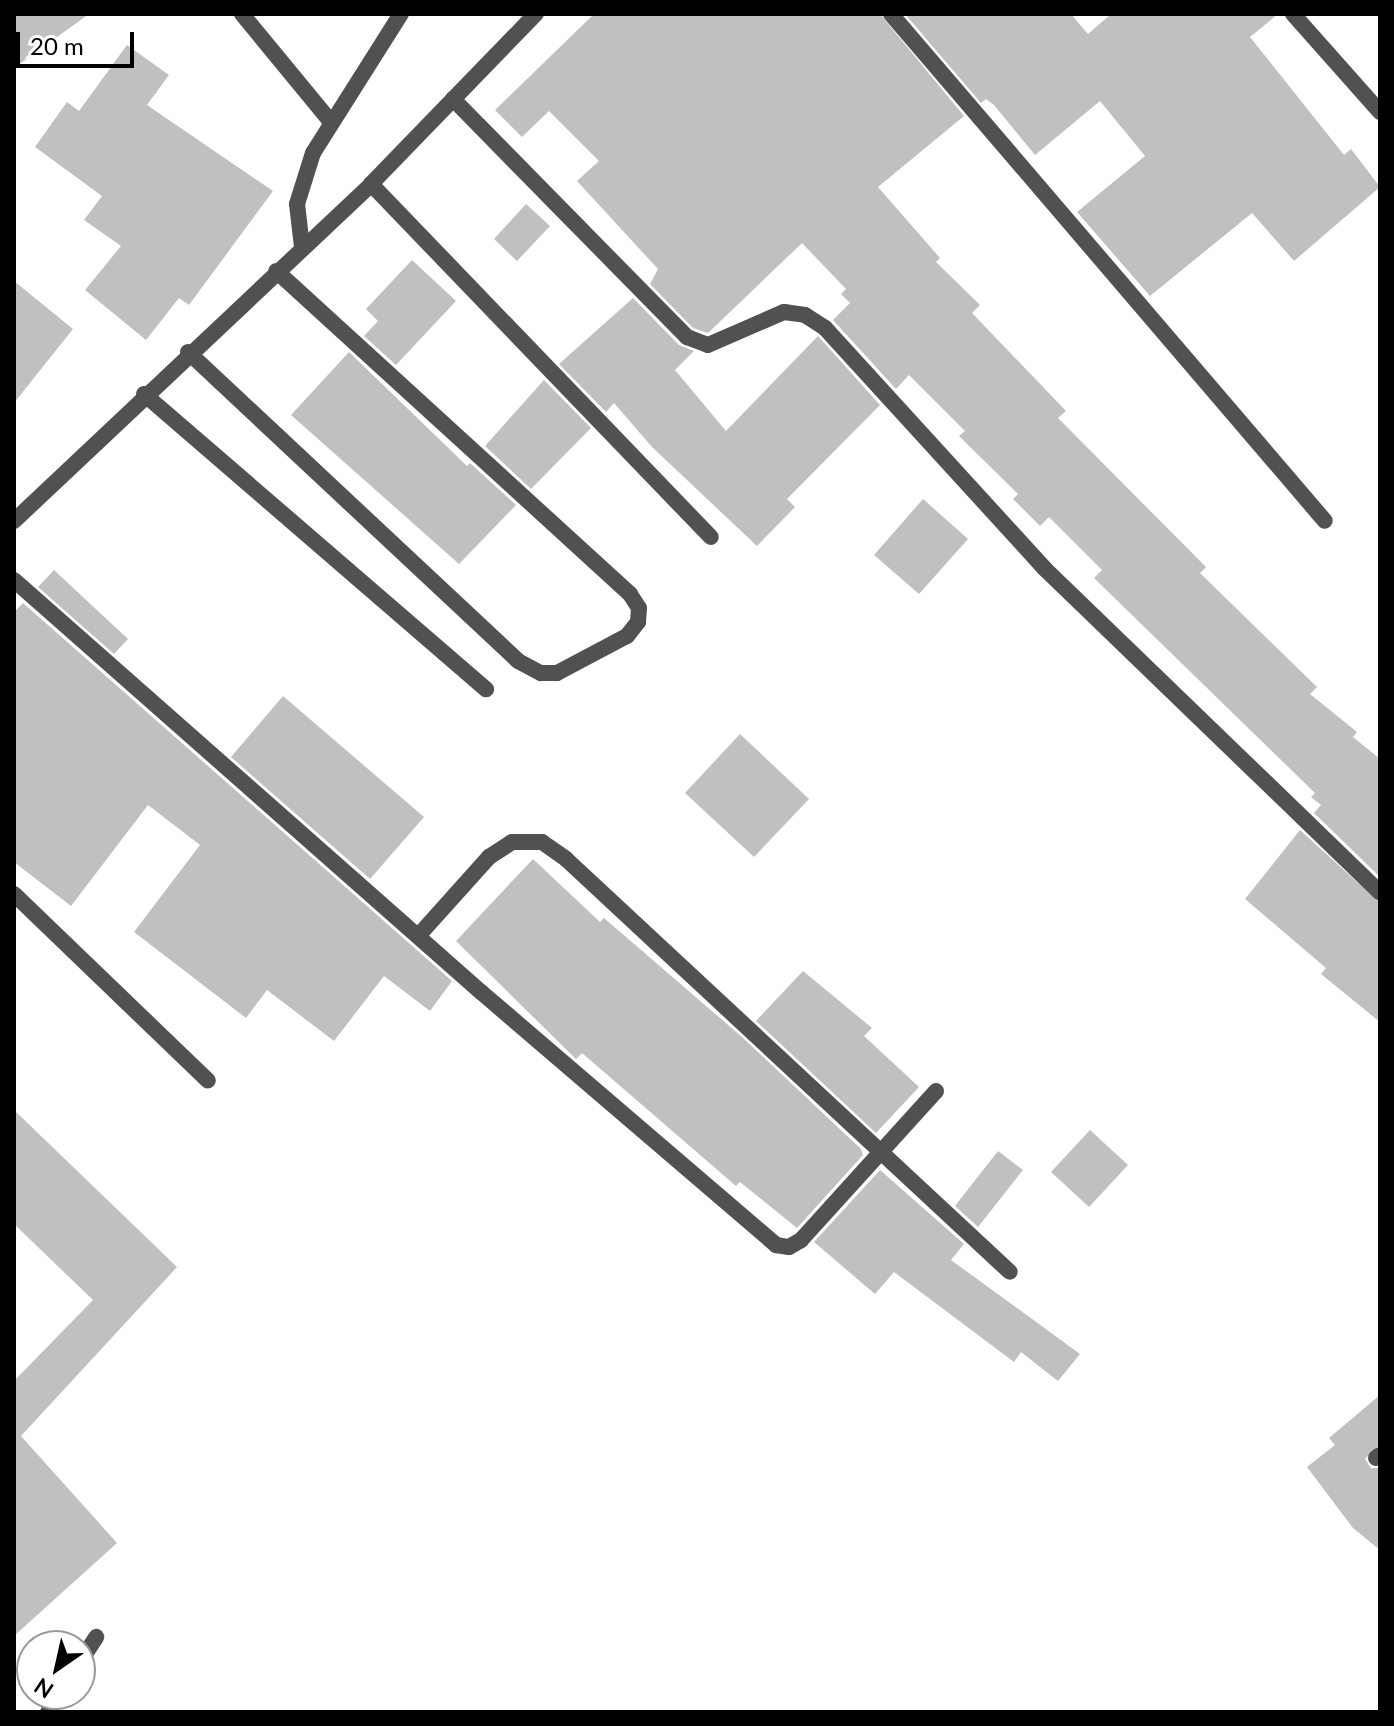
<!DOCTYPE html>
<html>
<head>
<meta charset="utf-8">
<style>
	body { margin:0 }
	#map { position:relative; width:1394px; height:1726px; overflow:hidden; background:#fff; font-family:Lato,sans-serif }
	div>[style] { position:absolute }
	.building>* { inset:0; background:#c0c0c0 }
	.service>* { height:16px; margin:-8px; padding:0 8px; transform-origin:8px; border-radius:8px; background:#515151 }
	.minor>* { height:16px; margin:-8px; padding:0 8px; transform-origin:8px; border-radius:8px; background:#515151 }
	span { translate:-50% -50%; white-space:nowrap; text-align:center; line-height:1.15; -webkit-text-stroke:6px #fff; paint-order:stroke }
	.frame { position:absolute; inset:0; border:16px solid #000; pointer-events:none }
	.north { position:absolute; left:16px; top:1630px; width:80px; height:80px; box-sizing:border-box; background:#fff; border:2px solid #999; border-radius:50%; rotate:214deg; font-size:22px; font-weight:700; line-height:32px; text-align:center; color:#000 }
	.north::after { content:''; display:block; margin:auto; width:28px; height:36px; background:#000; clip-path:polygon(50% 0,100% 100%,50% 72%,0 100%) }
	.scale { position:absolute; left:16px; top:32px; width:118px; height:36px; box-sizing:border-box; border:4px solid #000; border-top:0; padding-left:10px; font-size:24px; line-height:28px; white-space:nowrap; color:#000; -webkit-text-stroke:6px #fff; paint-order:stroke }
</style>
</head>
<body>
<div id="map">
	<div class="building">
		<i style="clip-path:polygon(14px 14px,89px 14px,14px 68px)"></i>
		<i style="clip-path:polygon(594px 14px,880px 14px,964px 116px,878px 187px,940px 258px,936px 262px,980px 305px,972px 313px,1066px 411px,1058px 418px,1206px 567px,1200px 573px,1317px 687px,1310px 694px,1357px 732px,1353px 737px,1380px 759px,1380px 877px,1314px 813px,1321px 805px,1311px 797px,1315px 793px,1094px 578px,1102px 570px,1049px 517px,1040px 526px,1013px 499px,1018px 494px,959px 436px,965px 431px,909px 375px,896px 389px,833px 320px,850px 303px,841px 294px,846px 289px,802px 243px,708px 333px,693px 328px,650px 284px,658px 269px,577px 181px,599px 161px,549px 111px,522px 137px,495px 110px)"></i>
		<i style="clip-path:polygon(905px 14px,1071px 14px,1088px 34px,1111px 14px,1278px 14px,1250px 37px,1344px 155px,1351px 149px,1380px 187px,1294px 261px,1252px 213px,1150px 296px,1077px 212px,1145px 156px,1100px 101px,1035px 155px,994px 105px,986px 99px,981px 103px)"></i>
		<i style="clip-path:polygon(127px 45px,169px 75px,147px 105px,273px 191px,189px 305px,179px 298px,146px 340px,85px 290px,121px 246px,84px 220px,102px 196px,35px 147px,67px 102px,79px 111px)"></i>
		<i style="clip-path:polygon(526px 204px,550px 226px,517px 261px,494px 239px)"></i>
		<i style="clip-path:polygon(412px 260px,456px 301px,396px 365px,364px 336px,378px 321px,366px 309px)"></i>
		<i style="clip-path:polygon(14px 281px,73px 329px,14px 403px)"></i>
		<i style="clip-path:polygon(633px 298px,679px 345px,694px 351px,675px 370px,726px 431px,818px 336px,880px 405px,787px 499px,795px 507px,757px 546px,652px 447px,614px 403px,606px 412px,559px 364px)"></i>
		<i style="clip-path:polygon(349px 352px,467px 466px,470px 463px,516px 505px,459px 564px,291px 415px)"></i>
		<i style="clip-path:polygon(544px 380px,591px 428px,531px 489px,485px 446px)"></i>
		<i style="clip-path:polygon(923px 499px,968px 539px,919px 594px,874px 555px)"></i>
		<i style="clip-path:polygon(54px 570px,128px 639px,114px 654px,38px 587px)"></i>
		<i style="clip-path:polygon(23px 603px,452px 981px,430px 1011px,384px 976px,334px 1041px,267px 990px,246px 1018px,134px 932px,200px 845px,148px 805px,71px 906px,14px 862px,14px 612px)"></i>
		<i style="clip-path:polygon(283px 696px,424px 817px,370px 879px,231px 757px)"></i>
		<i style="clip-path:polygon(740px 734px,809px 799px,754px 857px,685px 793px)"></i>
		<i style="clip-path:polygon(1300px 830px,1380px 903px,1380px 1022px,1321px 974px,1326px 968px,1245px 899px)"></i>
		<i style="clip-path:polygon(533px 859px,600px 922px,604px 918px,742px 1037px,861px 1149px,863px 1155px,797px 1228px,740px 1182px,736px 1186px,582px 1053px,576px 1059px,456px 941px)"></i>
		<i style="clip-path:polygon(803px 971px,872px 1028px,864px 1036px,919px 1087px,876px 1133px,756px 1021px)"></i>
		<i style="clip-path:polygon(14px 1110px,177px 1267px,21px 1436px,117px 1543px,14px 1636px,14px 1381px,93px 1300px,14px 1224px)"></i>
		<i style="clip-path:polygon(1090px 1130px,1128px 1165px,1089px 1207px,1051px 1172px)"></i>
		<i style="clip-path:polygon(998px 1151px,1023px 1170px,978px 1227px,955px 1206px)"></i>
		<i style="clip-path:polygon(880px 1170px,964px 1244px,951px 1260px,1080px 1354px,1058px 1381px,1021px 1352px,1014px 1362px,894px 1272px,875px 1294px,814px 1242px)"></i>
		<i style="clip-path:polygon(1380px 1395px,1380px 1444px,1365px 1459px,1371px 1468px,1380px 1468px,1380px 1550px,1353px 1528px,1307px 1467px,1335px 1445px,1329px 1438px)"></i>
	</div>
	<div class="service">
		<i style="left:14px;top:894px;width:269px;rotate:43.9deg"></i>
		<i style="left:80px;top:1662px;width:30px;rotate:-57deg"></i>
		<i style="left:48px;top:1712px;width:21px;rotate:-59deg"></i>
	</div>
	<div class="minor">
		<i style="left:242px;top:14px;width:141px;rotate:50.5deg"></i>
		<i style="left:891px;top:14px;width:667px;rotate:49.44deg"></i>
		<i style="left:1293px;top:14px;width:131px;rotate:48.4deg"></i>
		<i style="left:453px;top:99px;width:334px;rotate:45.5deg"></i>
		<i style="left:687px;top:337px;width:22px;rotate:21deg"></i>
		<i style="left:708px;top:345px;width:83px;rotate:-23.5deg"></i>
		<i style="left:784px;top:312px;width:21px;rotate:8deg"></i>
		<i style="left:805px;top:315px;width:24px;rotate:33deg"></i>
		<i style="left:825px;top:328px;width:325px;rotate:47.6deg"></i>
		<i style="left:1044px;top:568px;width:467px;rotate:44deg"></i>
		<i style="left:371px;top:184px;width:490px;rotate:46.1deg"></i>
		<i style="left:302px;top:247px;width:43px;rotate:-96.6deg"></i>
		<i style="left:297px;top:204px;width:53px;rotate:-72.6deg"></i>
		<i style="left:313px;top:153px;width:165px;rotate:-57.7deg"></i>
		<i style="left:188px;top:352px;width:452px;rotate:43.1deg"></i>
		<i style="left:518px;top:661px;width:26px;rotate:28deg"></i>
		<i style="left:541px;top:673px;width:16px"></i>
		<i style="left:557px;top:673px;width:79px;rotate:-27.9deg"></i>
		<i style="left:627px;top:636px;width:18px;rotate:-52deg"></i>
		<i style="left:638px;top:622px;width:14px;rotate:-86deg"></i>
		<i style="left:639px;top:608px;width:17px;rotate:-123deg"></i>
		<i style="left:630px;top:594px;width:479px;rotate:-137.6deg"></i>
		<i style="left:144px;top:394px;width:452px;rotate:40.8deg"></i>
		<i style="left:14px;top:521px;width:491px;rotate:-43.3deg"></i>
		<i style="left:371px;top:184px;width:237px;rotate:-45.9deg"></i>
		<i style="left:14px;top:580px;width:623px;rotate:41.42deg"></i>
		<i style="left:481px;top:992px;width:389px;rotate:40.6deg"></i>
		<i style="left:776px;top:1245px;width:13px;rotate:9deg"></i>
		<i style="left:789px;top:1247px;width:14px;rotate:-30deg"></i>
		<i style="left:801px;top:1240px;width:201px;rotate:-47.8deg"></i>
		<i style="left:419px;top:935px;width:105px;rotate:-48.1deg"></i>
		<i style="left:489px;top:857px;width:27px;rotate:-33deg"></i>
		<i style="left:512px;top:842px;width:30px"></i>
		<i style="left:542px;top:842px;width:29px;rotate:35deg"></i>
		<i style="left:566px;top:859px;width:606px;rotate:42.93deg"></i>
		<i style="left:1376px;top:1458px;width:5px;rotate:-37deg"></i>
	</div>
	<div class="frame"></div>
	<div class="north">N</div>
	<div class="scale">20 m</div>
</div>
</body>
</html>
